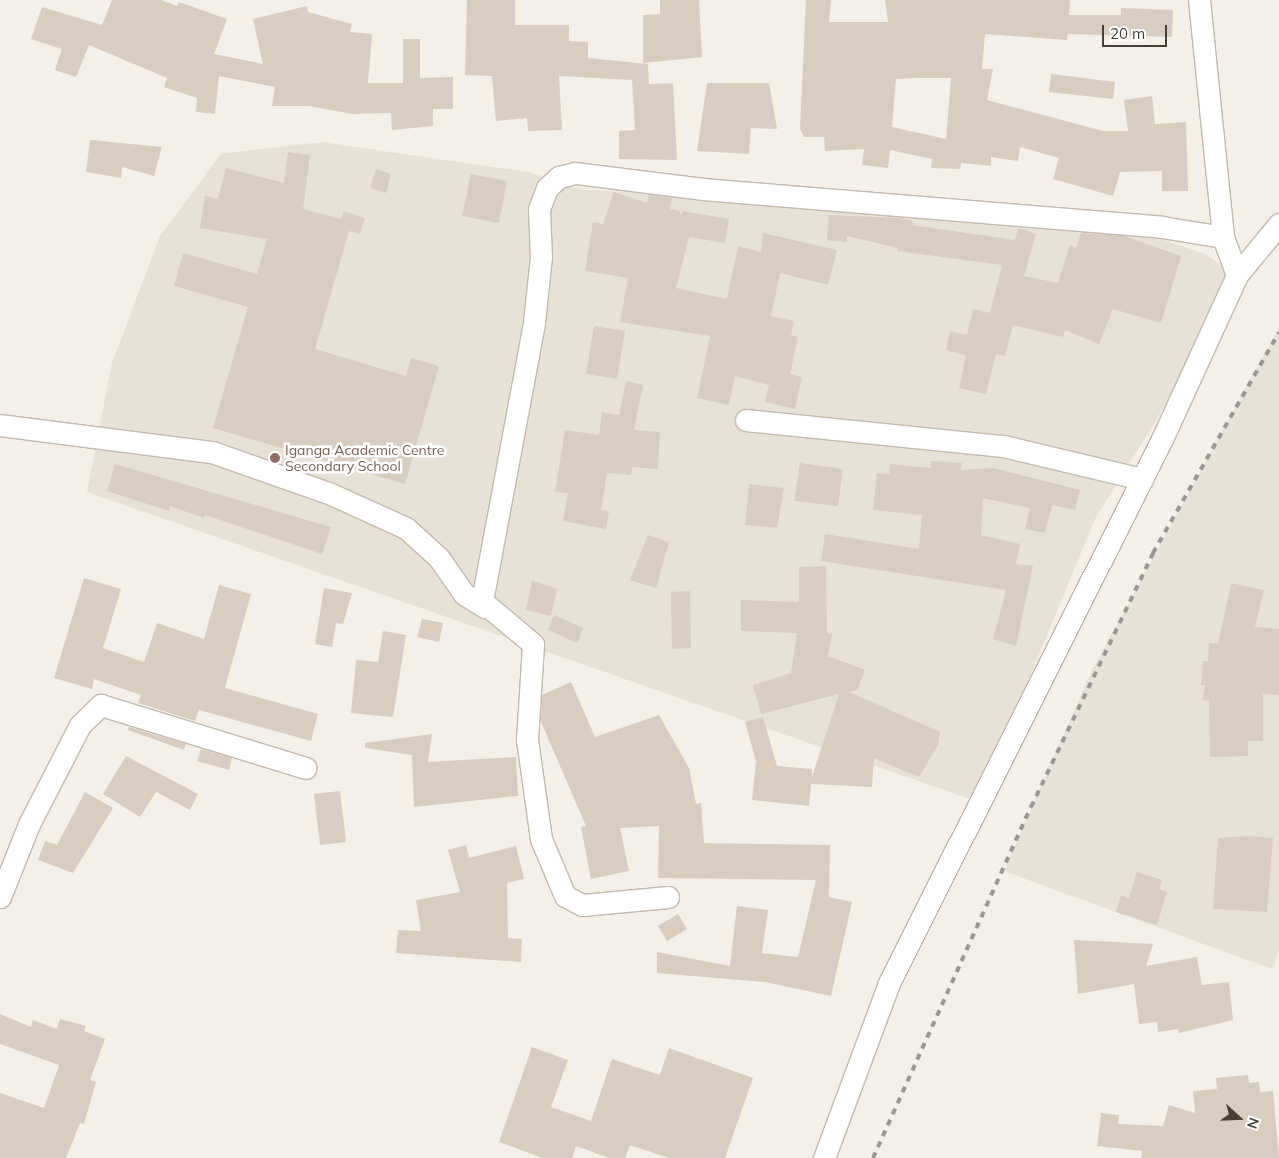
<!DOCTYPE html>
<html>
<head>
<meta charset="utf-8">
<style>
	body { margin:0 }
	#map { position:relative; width:1279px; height:1158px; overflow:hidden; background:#f4efe7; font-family:Mulish,sans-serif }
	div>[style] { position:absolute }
	.residential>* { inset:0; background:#e8e1d5 }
	.building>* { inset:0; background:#d9cdbf }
	.roads { filter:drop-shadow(1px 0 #c3b9ac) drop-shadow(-1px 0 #c3b9ac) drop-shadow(0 1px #c3b9ac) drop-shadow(0 -1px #c3b9ac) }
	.minor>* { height:21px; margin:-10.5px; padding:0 10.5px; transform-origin:10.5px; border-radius:10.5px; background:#fff }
	.rail>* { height:4px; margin-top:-2px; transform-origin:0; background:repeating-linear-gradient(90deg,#979797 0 6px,transparent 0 12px) }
	.dots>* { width:14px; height:14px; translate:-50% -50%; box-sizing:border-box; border:2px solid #fff; border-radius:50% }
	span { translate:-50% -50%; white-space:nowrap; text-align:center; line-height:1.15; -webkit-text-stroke:5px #fff; paint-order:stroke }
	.education-label { font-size:14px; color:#785e54 }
	.left { translate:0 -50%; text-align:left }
	.north { position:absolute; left:1214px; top:1093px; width:50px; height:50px; -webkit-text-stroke:4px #fff; paint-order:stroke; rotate:110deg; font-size:14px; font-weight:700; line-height:20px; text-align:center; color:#483f36 }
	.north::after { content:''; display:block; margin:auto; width:18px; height:22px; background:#483f36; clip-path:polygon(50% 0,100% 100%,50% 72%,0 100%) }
	.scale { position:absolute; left:1102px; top:25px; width:65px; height:22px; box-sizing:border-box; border:2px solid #483f36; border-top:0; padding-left:6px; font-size:15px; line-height:18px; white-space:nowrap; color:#483f36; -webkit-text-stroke:4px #fff; paint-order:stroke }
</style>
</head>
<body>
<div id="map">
	<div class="residential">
		<i style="clip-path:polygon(322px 142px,528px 172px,584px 190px,730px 194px,1152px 236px,1205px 254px,1230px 271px,1180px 381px,1095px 519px,1026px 686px,970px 799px,87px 492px,112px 363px,160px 236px,221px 154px)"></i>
		<i style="clip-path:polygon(1279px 328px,1279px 950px,1272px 969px,1004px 871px,1092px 670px)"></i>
	</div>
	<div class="building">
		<i style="clip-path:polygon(112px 0,161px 0,177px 6px,179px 2px,227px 19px,214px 54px,263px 64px,253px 19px,307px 6px,308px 12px,352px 24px,350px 32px,372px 34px,368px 83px,403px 83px,403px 39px,420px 39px,420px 78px,453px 77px,453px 109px,433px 109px,433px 126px,392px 130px,391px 113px,352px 114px,309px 106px,272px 106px,275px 87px,219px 76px,215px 114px,196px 112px,197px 98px,164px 87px,167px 78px,89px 45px,76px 77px,55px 70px,62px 49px,31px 39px,42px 7px,102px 25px)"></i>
		<i style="clip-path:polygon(467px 0,515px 0,515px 25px,569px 25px,569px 41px,588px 42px,588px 58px,648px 64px,649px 84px,673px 83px,677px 160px,619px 159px,619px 131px,635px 130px,632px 80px,559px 76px,562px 130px,528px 131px,527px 118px,496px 121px,492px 76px,465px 75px)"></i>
		<i style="clip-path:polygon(660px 0,699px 0,702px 57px,643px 63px,643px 15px,660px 14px)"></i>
		<i style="clip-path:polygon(evenodd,806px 0,831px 0,829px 22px,888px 22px,885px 0,1070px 0,1069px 15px,1121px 15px,1121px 8px,1173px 10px,1172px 37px,1068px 34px,1067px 40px,985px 34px,982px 69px,993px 69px,987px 100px,1103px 131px,1128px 131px,1124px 100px,1152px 96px,1155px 124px,1186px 122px,1188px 191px,1162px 191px,1162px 171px,1120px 172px,1113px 196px,1053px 179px,1059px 158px,1020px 147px,1018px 161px,991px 157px,991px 166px,961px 163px,960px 169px,931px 168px,932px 159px,890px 150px,888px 168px,862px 165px,864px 149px,825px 151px,824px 137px,804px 137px,800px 129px,806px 0,915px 78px,951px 78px,946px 139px,892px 127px,896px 79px,915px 78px)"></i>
		<i style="clip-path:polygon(1051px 74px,1115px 82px,1113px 99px,1049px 92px)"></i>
		<i style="clip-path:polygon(707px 83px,769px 83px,777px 129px,751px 128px,749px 154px,697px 151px)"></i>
		<i style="clip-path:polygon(90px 140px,162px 147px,154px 176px,122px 167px,121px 178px,86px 172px)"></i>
		<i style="clip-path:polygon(288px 152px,310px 155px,303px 209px,341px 219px,344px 211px,365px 218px,360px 234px,349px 231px,315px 349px,406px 376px,411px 358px,439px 366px,405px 484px,213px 428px,248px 307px,174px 286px,183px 253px,257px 274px,267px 239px,200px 228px,205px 196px,218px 199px,226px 168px,284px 183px)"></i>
		<i style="clip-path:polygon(376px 169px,391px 174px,386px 193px,370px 188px)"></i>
		<i style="clip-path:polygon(471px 174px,507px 181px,499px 223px,462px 216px)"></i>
		<i style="clip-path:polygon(614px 192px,647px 203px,649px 195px,672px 198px,670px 209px,680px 211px,680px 216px,683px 211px,729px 219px,725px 243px,689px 237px,676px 288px,727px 299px,738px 246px,761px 252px,763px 233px,837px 250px,828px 285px,780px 273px,771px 316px,794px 321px,791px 335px,798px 337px,790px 374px,802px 377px,795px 409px,765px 402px,769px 385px,735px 376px,729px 405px,697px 398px,710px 336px,620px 322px,628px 278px,585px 271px,593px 222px,603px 224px)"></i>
		<i style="clip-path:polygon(829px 215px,899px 218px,913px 221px,912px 225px,1015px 240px,1018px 228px,1036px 234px,1024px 276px,1058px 283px,1070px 245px,1076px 248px,1081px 233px,1124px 236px,1181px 256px,1161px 323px,1113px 309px,1099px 344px,1065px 330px,1063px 337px,1013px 325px,1005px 356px,996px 354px,986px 394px,959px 388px,966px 355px,946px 350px,950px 331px,967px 335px,973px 309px,990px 313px,1002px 265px,897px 251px,898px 248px,847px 236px,847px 242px,827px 240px)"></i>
		<i style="clip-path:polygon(594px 326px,625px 331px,617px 379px,586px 374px)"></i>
		<i style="clip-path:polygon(626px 381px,643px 385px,634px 430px,660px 432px,658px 469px,632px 467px,631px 475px,607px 473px,601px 510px,609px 511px,606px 529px,563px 521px,568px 493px,555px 492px,565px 430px,599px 435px,602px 412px,619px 415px)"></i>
		<i style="clip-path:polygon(931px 461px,962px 463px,961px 470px,993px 468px,1080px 490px,1075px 510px,1052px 505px,1045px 533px,1025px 529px,1030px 508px,983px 498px,981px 535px,1020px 544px,1016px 564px,1033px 566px,1016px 646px,993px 639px,1006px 590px,821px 561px,825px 534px,919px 549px,922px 515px,873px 510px,877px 473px,889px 474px,890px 464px,931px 468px)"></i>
		<i style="clip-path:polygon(800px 463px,843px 469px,838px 506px,794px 501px)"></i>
		<i style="clip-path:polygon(115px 464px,331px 527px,322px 554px,205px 515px,204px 518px,170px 506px,169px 511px,107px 491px)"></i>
		<i style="clip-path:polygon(749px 484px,784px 488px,777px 528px,745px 525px)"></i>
		<i style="clip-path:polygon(648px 535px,669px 542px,656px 588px,630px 580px)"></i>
		<i style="clip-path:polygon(826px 566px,827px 633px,832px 634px,828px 656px,865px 670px,857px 690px,849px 692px,940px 732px,938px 745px,919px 777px,874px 758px,872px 787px,811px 784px,809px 806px,752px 800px,756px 761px,745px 722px,763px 717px,777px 766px,812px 769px,812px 777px,839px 694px,761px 714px,753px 685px,791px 673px,797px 633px,741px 631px,741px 600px,799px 602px,799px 567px)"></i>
		<i style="clip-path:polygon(84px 578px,121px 589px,103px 648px,144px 662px,157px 623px,204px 639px,219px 585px,251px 594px,225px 688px,318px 714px,311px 741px,199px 710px,195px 721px,138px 703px,141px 695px,94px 679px,92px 689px,54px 678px)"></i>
		<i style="clip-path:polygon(532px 580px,557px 589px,551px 616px,526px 610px)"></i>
		<i style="clip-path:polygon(1231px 583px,1264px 590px,1255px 627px,1279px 629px,1279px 695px,1263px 694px,1263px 741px,1248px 741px,1248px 756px,1210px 757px,1209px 701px,1203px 700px,1205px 685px,1201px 685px,1203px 661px,1208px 661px,1209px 643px,1218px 644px)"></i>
		<i style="clip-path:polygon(324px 588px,352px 593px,343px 624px,336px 623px,332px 647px,315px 644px)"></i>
		<i style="clip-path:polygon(690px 591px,691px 648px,672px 649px,671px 592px)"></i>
		<i style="clip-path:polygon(554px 615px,583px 628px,577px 643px,548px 630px)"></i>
		<i style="clip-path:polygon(422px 619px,443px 623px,439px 642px,417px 637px)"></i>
		<i style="clip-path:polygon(383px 631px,406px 635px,393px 717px,351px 713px,356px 660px,378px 662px)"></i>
		<i style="clip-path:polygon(571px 682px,595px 737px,659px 715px,689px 768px,696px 804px,701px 803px,704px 843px,830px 845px,829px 897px,852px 902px,831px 996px,765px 982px,657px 973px,657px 952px,730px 966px,737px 906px,768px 910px,762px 953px,798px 957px,816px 880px,658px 878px,659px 826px,620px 828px,629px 871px,591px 879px,581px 827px,586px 826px,541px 722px,542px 695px)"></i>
		<i style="clip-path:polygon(129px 727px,186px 744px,184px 750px,128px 730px)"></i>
		<i style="clip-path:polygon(432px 734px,428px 762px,516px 757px,518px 796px,414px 807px,412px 755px,365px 748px,365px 743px)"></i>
		<i style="clip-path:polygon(201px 749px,232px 758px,229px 770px,197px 761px)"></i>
		<i style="clip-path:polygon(126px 756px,198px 794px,190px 810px,156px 792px,140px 817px,103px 794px)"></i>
		<i style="clip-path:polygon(340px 791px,346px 842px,320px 845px,314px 794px)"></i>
		<i style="clip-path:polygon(85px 792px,113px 808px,73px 873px,38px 860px,45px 841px,57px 845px)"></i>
		<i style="clip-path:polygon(1249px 836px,1273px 838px,1267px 912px,1213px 909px,1218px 838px)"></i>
		<i style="clip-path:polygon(466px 845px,469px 858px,516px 846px,524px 879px,507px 883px,508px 938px,522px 939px,521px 962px,396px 953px,398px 930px,421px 931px,416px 900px,460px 892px,448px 850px)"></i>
		<i style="clip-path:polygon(1137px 872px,1162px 880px,1159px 889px,1167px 892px,1157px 925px,1116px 912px,1121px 895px,1129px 898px)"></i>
		<i style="clip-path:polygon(678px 914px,687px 929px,667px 941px,658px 926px)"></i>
		<i style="clip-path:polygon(1074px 940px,1153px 944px,1146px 966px,1197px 957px,1202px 985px,1229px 982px,1233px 1020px,1179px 1033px,1178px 1029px,1158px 1032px,1157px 1022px,1139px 1024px,1134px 984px,1078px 994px)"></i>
		<i style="clip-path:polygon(0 1014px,31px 1027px,33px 1020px,57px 1029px,60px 1019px,86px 1026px,84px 1031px,105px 1039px,90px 1080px,96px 1082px,84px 1124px,80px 1123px,66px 1158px,0 1158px,0 1093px,44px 1108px,59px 1065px,0 1044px)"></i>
		<i style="clip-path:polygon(532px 1047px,568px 1060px,551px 1107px,591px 1121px,612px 1059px,660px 1075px,669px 1048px,753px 1078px,725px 1158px,669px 1158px,630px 1145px,625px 1158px,609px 1158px,576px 1146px,572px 1158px,543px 1158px,499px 1142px)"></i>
		<i style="clip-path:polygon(1248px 1075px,1249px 1083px,1259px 1082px,1260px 1092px,1273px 1091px,1279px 1158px,1141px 1158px,1142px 1151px,1097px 1146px,1101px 1113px,1119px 1115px,1118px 1124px,1163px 1126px,1169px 1105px,1195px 1113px,1193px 1091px,1217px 1089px,1216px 1078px)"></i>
	</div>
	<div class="roads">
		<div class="minor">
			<i style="left:1199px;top:0;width:238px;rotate:84.2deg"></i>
			<i style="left:1223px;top:237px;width:40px;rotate:69.8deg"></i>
			<i style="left:746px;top:420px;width:258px;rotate:5.8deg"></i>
			<i style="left:1003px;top:446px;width:143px;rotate:13.4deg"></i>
			<i style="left:0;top:425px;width:214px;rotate:7.3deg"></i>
			<i style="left:212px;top:452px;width:126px;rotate:19.4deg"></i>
			<i style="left:331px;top:494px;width:82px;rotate:24.4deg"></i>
			<i style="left:406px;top:528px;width:45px;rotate:42.3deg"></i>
			<i style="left:439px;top:558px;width:44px;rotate:55.2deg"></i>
			<i style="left:464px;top:594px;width:25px;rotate:32deg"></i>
			<i style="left:0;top:897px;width:79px;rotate:-68.3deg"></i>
			<i style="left:29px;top:824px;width:111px;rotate:-62.7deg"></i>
			<i style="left:80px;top:725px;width:29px;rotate:-44deg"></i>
			<i style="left:101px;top:705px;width:214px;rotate:17.1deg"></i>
			<i style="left:668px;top:897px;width:86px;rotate:174.7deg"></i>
			<i style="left:582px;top:905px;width:19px;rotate:-152deg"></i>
			<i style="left:565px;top:896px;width:62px;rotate:-112.8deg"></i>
			<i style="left:541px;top:839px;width:100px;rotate:-98deg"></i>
			<i style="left:527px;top:740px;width:96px;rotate:-86.4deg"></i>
			<i style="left:533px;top:644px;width:67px;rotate:-139.9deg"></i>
			<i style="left:482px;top:601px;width:284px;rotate:-79.4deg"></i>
			<i style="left:534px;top:322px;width:65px;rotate:-83.9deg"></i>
			<i style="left:541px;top:257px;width:48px;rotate:-92.4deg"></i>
			<i style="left:539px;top:209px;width:22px;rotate:-69deg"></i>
			<i style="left:547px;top:188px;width:16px;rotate:-43deg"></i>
			<i style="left:559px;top:177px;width:16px;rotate:-14deg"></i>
			<i style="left:575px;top:173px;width:129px;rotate:7.1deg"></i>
			<i style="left:703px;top:189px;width:461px;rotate:4.7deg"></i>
			<i style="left:1162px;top:227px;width:62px;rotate:9.3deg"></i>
			<i style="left:824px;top:1158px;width:187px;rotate:-69.6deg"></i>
			<i style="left:889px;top:983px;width:609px;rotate:-63.35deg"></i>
			<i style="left:1162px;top:439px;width:180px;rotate:-65.4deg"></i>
			<i style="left:1237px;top:275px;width:66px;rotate:-50.5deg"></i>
		</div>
	</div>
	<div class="rail">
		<i style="left:873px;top:1158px;width:385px;rotate:-65.8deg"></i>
		<i style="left:1031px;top:807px;width:282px;rotate:-64.3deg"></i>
		<i style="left:1153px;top:553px;width:254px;rotate:-60.3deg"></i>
	</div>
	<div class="dots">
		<i style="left:275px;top:458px;background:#8d6e63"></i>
	</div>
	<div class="education-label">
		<span class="left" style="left:285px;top:458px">Iganga Academic Centre<br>Secondary School</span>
	</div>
	<div class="north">N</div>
	<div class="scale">20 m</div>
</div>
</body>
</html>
